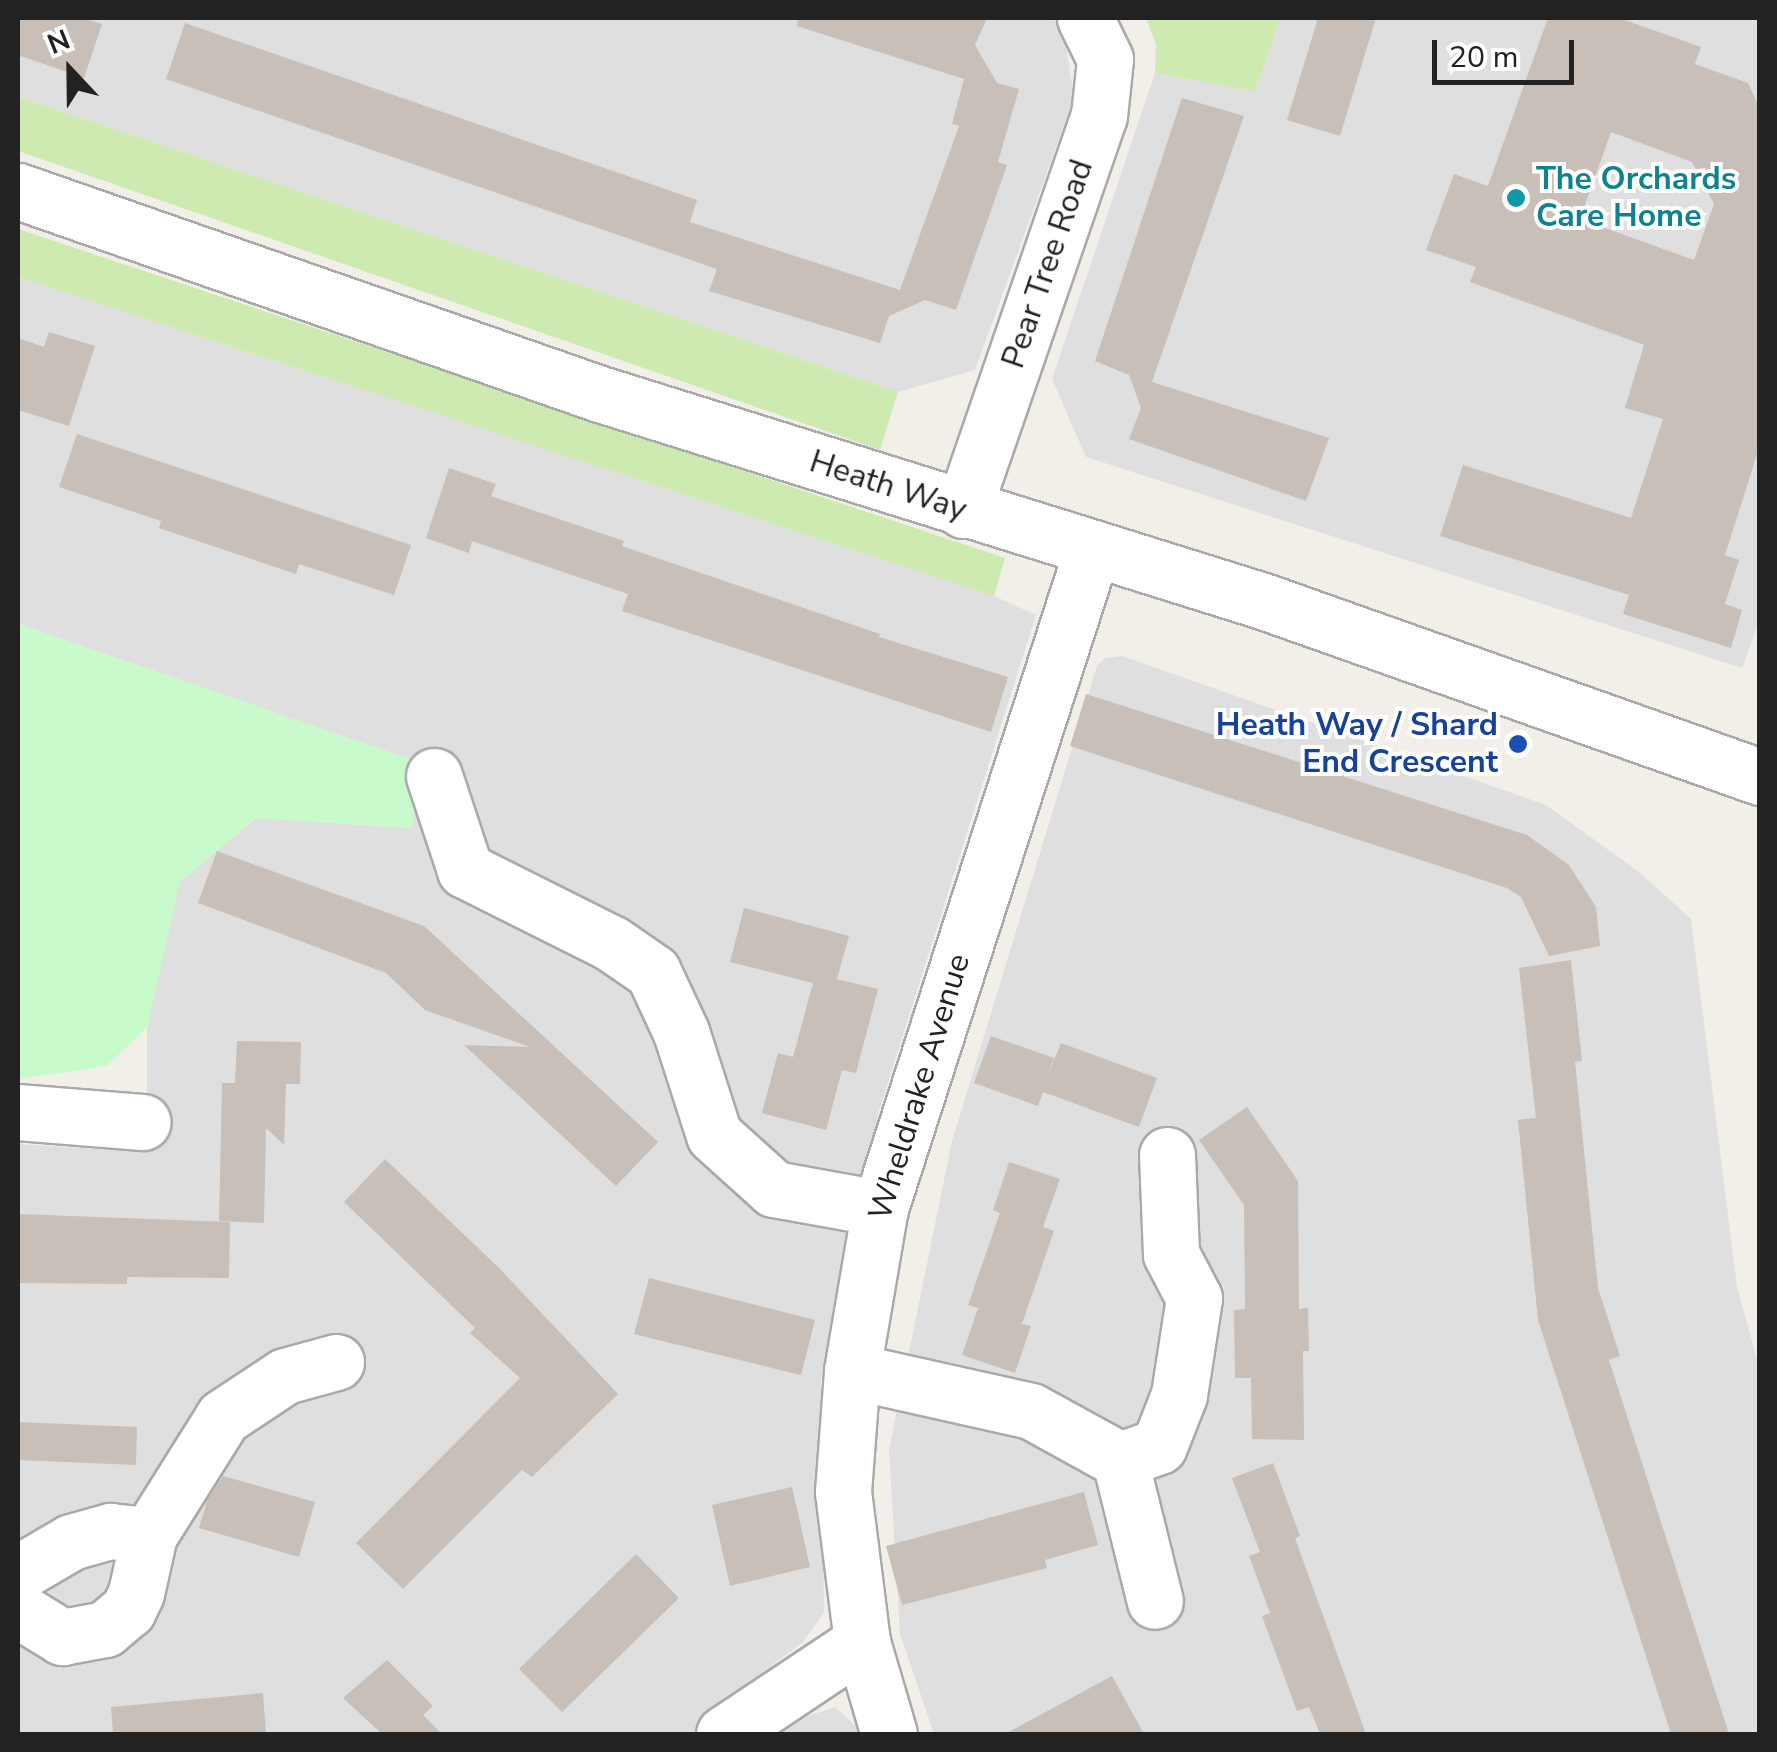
<!DOCTYPE html>
<html>
<head>
<meta charset="utf-8">
<style>
	body { margin:0 }
	#map { position:relative; width:1777px; height:1752px; overflow:hidden; background:#f2efe9; font-family:"Nunito Sans",sans-serif }
	div>[style] { position:absolute }
	.residential>* { inset:0; background:#e0dfdf }
	.grass>* { inset:0; background:#cdebb0 }
	.park>* { inset:0; background:#c8facc }
	.building>* { inset:0; background:#c7bfb8 }
	.roads { filter:drop-shadow(2px 0 #a9a9a9) drop-shadow(-2px 0 #a9a9a9) drop-shadow(0 2px #a9a9a9) drop-shadow(0 -2px #a9a9a9) }
	.minor>* { height:55px; margin:-27.5px; padding:0 27.5px; transform-origin:27.5px; border-radius:27.5px; background:#fff }
	.dots>* { width:28px; height:28px; translate:-50% -50%; box-sizing:border-box; border:5px solid #fff; border-radius:50% }
	span { translate:-50% -50%; white-space:nowrap; text-align:center; line-height:1.15; -webkit-text-stroke:8px #fff; paint-order:stroke }
	.culture-label { font-size:32px; color:#0d838f; font-weight:700 }
	.left { translate:0 -50%; text-align:left }
	.street-label { font-size:32px; color:#222 }
	.transit-label { font-size:32px; color:#164399; font-weight:700 }
	.right { translate:-100% -50%; text-align:right }
	.frame { position:absolute; inset:0; border:20px solid #222; pointer-events:none }
	.north { position:absolute; left:20px; top:20px; width:100px; height:100px; -webkit-text-stroke:8px #fff; paint-order:stroke; rotate:338deg; font-size:28px; font-weight:700; line-height:40px; text-align:center; color:#222 }
	.north::after { content:''; display:block; margin:auto; width:35px; height:45px; background:#222; clip-path:polygon(50% 0,100% 100%,50% 72%,0 100%) }
	.scale { position:absolute; left:1432px; top:40px; width:142px; height:45px; box-sizing:border-box; border:5px solid #222; border-top:0; padding-left:12px; font-size:30px; line-height:35px; white-space:nowrap; color:#222; -webkit-text-stroke:8px #fff; paint-order:stroke }
</style>
</head>
<body>
<div id="map">
	<div class="residential">
		<i style="clip-path:polygon(18px 18px,1053px 18px,1064px 33px,1074px 98px,975px 370px,898px 392px,18px 97px)"></i>
		<i style="clip-path:polygon(1281px 18px,1759px 18px,1760px 619px,1742px 668px,1086px 457px,1052px 379px,1155px 73px,1255px 91px)"></i>
		<i style="clip-path:polygon(18px 277px,994px 596px,1036px 615px,878px 1114px,821px 1379px,824px 1613px,802px 1643px,741px 1688px,693px 1734px,18px 1734px,18px 1144px,147px 1152px,147px 1027px,180px 881px,256px 818px,412px 828px,418px 762px,18px 624px)"></i>
		<i style="clip-path:polygon(1122px 656px,1546px 805px,1639px 872px,1691px 919px,1737px 1287px,1759px 1367px,1759px 1734px,934px 1734px,900px 1634px,889px 1450px,952px 1141px,1097px 666px,1105px 658px)"></i>
		<i style="clip-path:polygon(835px 1707px,865px 1734px,768px 1734px,772px 1728px)"></i>
	</div>
	<div class="grass">
		<i style="clip-path:polygon(1146px 18px,1281px 18px,1255px 91px,1155px 73px,1156px 44px)"></i>
		<i style="clip-path:polygon(18px 97px,898px 392px,880px 450px,18px 151px)"></i>
		<i style="clip-path:polygon(18px 229px,1005px 558px,994px 596px,18px 277px)"></i>
	</div>
	<div class="park">
		<i style="clip-path:polygon(18px 624px,419px 762px,412px 828px,255px 818px,180px 882px,147px 1027px,107px 1066px,18px 1079px)"></i>
	</div>
	<div class="building">
		<i style="clip-path:polygon(18px 18px,82px 18px,102px 24px,84px 78px,18px 55px)"></i>
		<i style="clip-path:polygon(798px 18px,987px 18px,975px 45px,997px 83px,1019px 89px,998px 162px,1007px 165px,956px 310px,925px 300px,889px 316px,880px 343px,709px 291px,717px 269px,166px 79px,185px 23px,697px 200px,690px 222px,900px 290px,959px 126px,952px 124px,964px 79px,797px 26px)"></i>
		<i style="clip-path:polygon(1318px 18px,1376px 18px,1340px 136px,1287px 120px)"></i>
		<i style="clip-path:polygon(evenodd,1548px 18px,1619px 18px,1701px 47px,1695px 64px,1748px 83px,1760px 109px,1760px 445px,1725px 555px,1739px 560px,1725px 604px,1742px 610px,1731px 648px,1623px 614px,1629px 595px,1440px 536px,1463px 465px,1631px 518px,1663px 419px,1625px 408px,1644px 345px,1470px 282px,1476px 267px,1426px 250px,1454px 174px,1488px 186px,1548px 18px,1611px 132px,1692px 162px,1714px 204px,1694px 260px,1580px 219px,1611px 132px)"></i>
		<i style="clip-path:polygon(1182px 98px,1244px 116px,1152px 382px,1329px 438px,1306px 501px,1129px 439px,1141px 408px,1129px 375px,1095px 361px)"></i>
		<i style="clip-path:polygon(49px 332px,95px 346px,69px 426px,18px 410px,18px 338px,44px 347px)"></i>
		<i style="clip-path:polygon(77px 434px,411px 545px,394px 595px,299px 564px,296px 574px,159px 528px,161px 521px,59px 487px)"></i>
		<i style="clip-path:polygon(449px 468px,496px 484px,491px 496px,624px 541px,622px 546px,880px 634px,879px 637px,1008px 677px,991px 732px,622px 611px,628px 594px,472px 541px,469px 553px,426px 538px)"></i>
		<i style="clip-path:polygon(1086px 694px,1527px 835px,1569px 865px,1596px 907px,1600px 946px,1549px 956px,1521px 897px,1507px 888px,1070px 746px)"></i>
		<i style="clip-path:polygon(217px 851px,424px 926px,658px 1142px,616px 1186px,464px 1045px,530px 1047px,425px 1010px,386px 973px,198px 903px)"></i>
		<i style="clip-path:polygon(744px 908px,849px 936px,837px 979px,878px 989px,856px 1073px,842px 1070px,826px 1130px,762px 1113px,778px 1053px,793px 1057px,813px 983px,730px 962px)"></i>
		<i style="clip-path:polygon(1571px 960px,1582px 1061px,1575px 1062px,1598px 1288px,1620px 1356px,1609px 1360px,1729px 1734px,1671px 1734px,1538px 1320px,1518px 1120px,1536px 1118px,1519px 968px)"></i>
		<i style="clip-path:polygon(991px 1036px,1054px 1058px,1046px 1080px,1061px 1043px,1157px 1078px,1139px 1127px,1043px 1092px,1038px 1106px,974px 1083px)"></i>
		<i style="clip-path:polygon(237px 1041px,301px 1042px,300px 1084px,286px 1084px,284px 1145px,266px 1128px,264px 1223px,219px 1221px,222px 1083px,235px 1083px)"></i>
		<i style="clip-path:polygon(1247px 1107px,1298px 1181px,1299px 1309px,1308px 1308px,1309px 1351px,1303px 1351px,1304px 1440px,1252px 1439px,1251px 1378px,1235px 1378px,1234px 1310px,1245px 1309px,1244px 1205px,1199px 1140px)"></i>
		<i style="clip-path:polygon(385px 1159px,499px 1268px,618px 1394px,532px 1477px,522px 1470px,403px 1589px,356px 1543px,520px 1378px,470px 1333px,475px 1328px,344px 1202px)"></i>
		<i style="clip-path:polygon(1009px 1162px,1060px 1179px,1043px 1227px,1054px 1231px,1022px 1324px,1031px 1326px,1015px 1373px,962px 1355px,978px 1308px,968px 1305px,1000px 1213px,993px 1210px)"></i>
		<i style="clip-path:polygon(18px 1214px,230px 1222px,229px 1278px,127px 1277px,127px 1284px,18px 1283px)"></i>
		<i style="clip-path:polygon(649px 1278px,815px 1320px,801px 1375px,634px 1334px)"></i>
		<i style="clip-path:polygon(18px 1422px,137px 1427px,136px 1465px,18px 1460px)"></i>
		<i style="clip-path:polygon(1273px 1463px,1300px 1536px,1295px 1538px,1366px 1734px,1320px 1734px,1309px 1707px,1297px 1711px,1262px 1616px,1270px 1613px,1249px 1556px,1260px 1552px,1232px 1478px)"></i>
		<i style="clip-path:polygon(223px 1476px,315px 1502px,299px 1557px,199px 1528px,207px 1501px)"></i>
		<i style="clip-path:polygon(792px 1487px,810px 1567px,730px 1586px,712px 1505px)"></i>
		<i style="clip-path:polygon(1084px 1492px,1098px 1545px,1045px 1560px,1047px 1568px,902px 1605px,886px 1546px)"></i>
		<i style="clip-path:polygon(636px 1554px,679px 1598px,562px 1712px,519px 1669px)"></i>
		<i style="clip-path:polygon(387px 1660px,433px 1706px,423px 1715px,442px 1734px,382px 1734px,343px 1698px)"></i>
		<i style="clip-path:polygon(1112px 1676px,1144px 1734px,1005px 1734px)"></i>
		<i style="clip-path:polygon(263px 1693px,266px 1734px,113px 1734px,111px 1707px)"></i>
	</div>
	<div class="roads">
		<div class="minor">
			<i style="left:18px;top:191px;width:616px;rotate:19.23deg"></i>
			<i style="left:600px;top:394px;width:695px;rotate:17.34deg"></i>
			<i style="left:1263px;top:601px;width:527px;rotate:19.5deg"></i>
			<i style="left:963px;top:510px;width:417px;rotate:-71deg"></i>
			<i style="left:1099px;top:116px;width:57px;rotate:-84deg"></i>
			<i style="left:1105px;top:59px;width:46px;rotate:-116deg"></i>
			<i style="left:434px;top:776px;width:99px;rotate:71.7deg"></i>
			<i style="left:465px;top:870px;width:163px;rotate:26.6deg"></i>
			<i style="left:611px;top:943px;width:51px;rotate:34.6deg"></i>
			<i style="left:653px;top:972px;width:66px;rotate:65deg"></i>
			<i style="left:681px;top:1032px;width:108px;rotate:72.2deg"></i>
			<i style="left:714px;top:1135px;width:81px;rotate:42deg"></i>
			<i style="left:774px;top:1189px;width:108px;rotate:10.2deg"></i>
			<i style="left:18px;top:1112px;width:125px;rotate:4.6deg"></i>
			<i style="left:852px;top:1371px;width:183px;rotate:12.6deg"></i>
			<i style="left:1031px;top:1411px;width:102px;rotate:28.8deg"></i>
			<i style="left:1120px;top:1460px;width:41px;rotate:-19.7deg"></i>
			<i style="left:1159px;top:1446px;width:55px;rotate:-68.6deg"></i>
			<i style="left:1179px;top:1395px;width:98px;rotate:-81.2deg"></i>
			<i style="left:1194px;top:1298px;width:50px;rotate:-117.6deg"></i>
			<i style="left:1171px;top:1254px;width:99px;rotate:-92.3deg"></i>
			<i style="left:1120px;top:1460px;width:145px;rotate:76.1deg"></i>
			<i style="left:18px;top:1573px;width:61px;rotate:-30.3deg"></i>
			<i style="left:71px;top:1542px;width:41px;rotate:-15.8deg"></i>
			<i style="left:110px;top:1531px;width:39px;rotate:6deg"></i>
			<i style="left:149px;top:1535px;width:139px;rotate:-57.9deg"></i>
			<i style="left:223px;top:1417px;width:74px;rotate:-33.5deg"></i>
			<i style="left:285px;top:1376px;width:53px;rotate:-15.4deg"></i>
			<i style="left:18px;top:1610px;width:52px;rotate:31.5deg"></i>
			<i style="left:62px;top:1637px;width:44px;rotate:-10.5deg"></i>
			<i style="left:105px;top:1629px;width:30px;rotate:-40deg"></i>
			<i style="left:128px;top:1610px;width:19px;rotate:-65deg"></i>
			<i style="left:136px;top:1593px;width:59px;rotate:-77.4deg"></i>
			<i style="left:724px;top:1734px;width:166px;rotate:-33.7deg"></i>
			<i style="left:889px;top:1734px;width:96px;rotate:-106.4deg"></i>
			<i style="left:862px;top:1642px;width:151px;rotate:-97.2deg"></i>
			<i style="left:843px;top:1492px;width:121px;rotate:-85.7deg"></i>
			<i style="left:852px;top:1371px;width:165px;rotate:-80.3deg"></i>
			<i style="left:880px;top:1208px;width:691px;rotate:-72.14deg"></i>
		</div>
	</div>
	<div class="dots">
		<i style="left:1516px;top:198px;background:#0f9aa8"></i>
		<i style="left:1518px;top:744px;background:#1a4fb4"></i>
	</div>
	<div class="culture-label">
		<span class="left" style="left:1536px;top:198px">The Orchards<br>Care Home</span>
	</div>
	<div class="street-label">
		<span style="left:1048px;top:264px;rotate:-71deg">Pear Tree Road</span>
		<span style="left:888px;top:486px;rotate:18deg">Heath Way</span>
		<span style="left:920px;top:1087px;rotate:-73deg">Wheldrake Avenue</span>
	</div>
	<div class="transit-label">
		<span class="right" style="left:1498px;top:744px">Heath Way / Shard<br>End Crescent</span>
	</div>
	<div class="frame"></div>
	<div class="north">N</div>
	<div class="scale">20 m</div>
</div>
</body>
</html>
